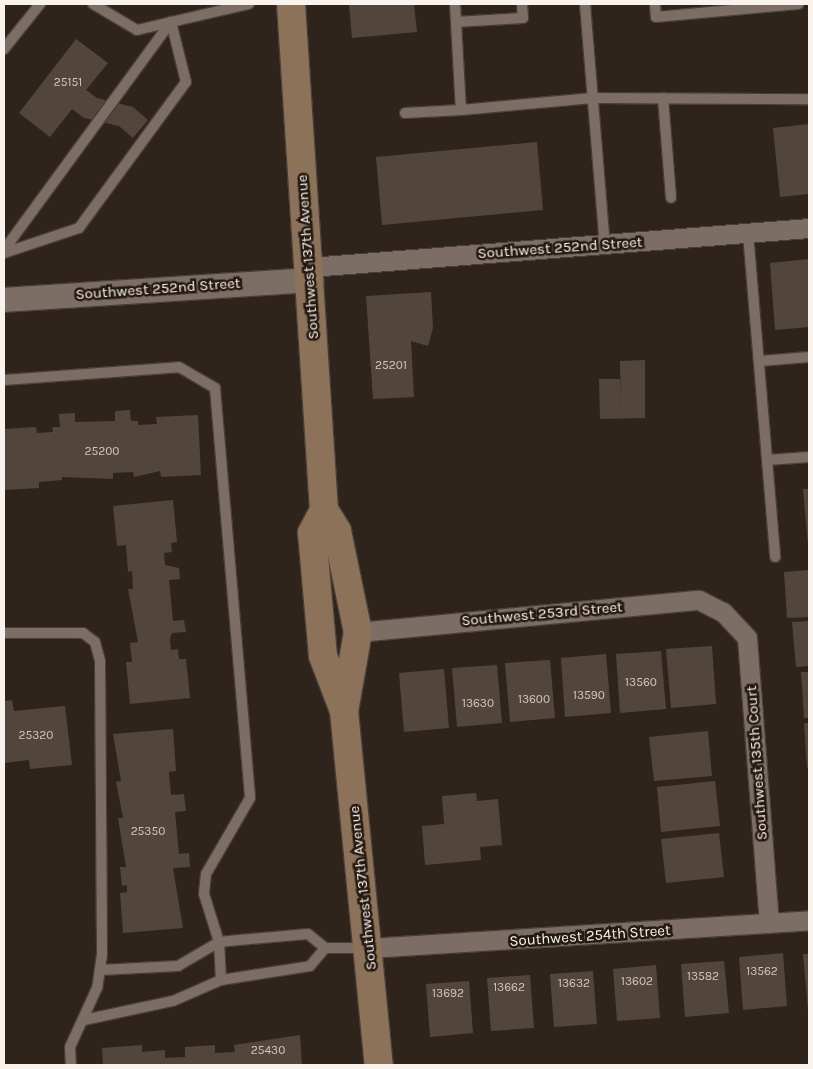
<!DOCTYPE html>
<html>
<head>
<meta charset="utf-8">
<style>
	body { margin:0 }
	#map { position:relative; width:813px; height:1069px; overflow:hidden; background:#2f241b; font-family:Karla,sans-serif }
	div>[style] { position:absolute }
	.building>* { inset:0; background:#52463c }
	.roads { filter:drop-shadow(1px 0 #493f39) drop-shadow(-1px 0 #493f39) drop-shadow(0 1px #493f39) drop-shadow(0 -1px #493f39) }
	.service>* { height:10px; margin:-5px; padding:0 5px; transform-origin:5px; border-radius:5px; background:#7c6e64 }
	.minor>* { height:19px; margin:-9.5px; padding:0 9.5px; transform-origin:9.5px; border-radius:9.5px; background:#7c6e64 }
	.tertiary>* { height:24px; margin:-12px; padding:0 12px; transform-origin:12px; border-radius:12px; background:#7c6e64 }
	.secondary>* { height:28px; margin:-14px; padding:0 14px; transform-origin:14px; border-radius:14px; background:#8b7258 }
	span { translate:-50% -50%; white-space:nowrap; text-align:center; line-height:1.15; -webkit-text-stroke:5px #251a12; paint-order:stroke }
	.number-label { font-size:12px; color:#d0c7c0 }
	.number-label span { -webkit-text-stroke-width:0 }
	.street-label { font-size:15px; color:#faf2ec }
	.frame { position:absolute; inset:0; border:5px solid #faf2ec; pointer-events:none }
</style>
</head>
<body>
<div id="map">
	<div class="building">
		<i style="clip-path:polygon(349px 4px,414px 4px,417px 32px,352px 38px)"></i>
		<i style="clip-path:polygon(76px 39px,108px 63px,86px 90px,97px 98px,133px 107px,148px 120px,133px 138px,119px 126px,84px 118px,72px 109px,50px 137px,19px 113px)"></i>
		<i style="clip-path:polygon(809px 124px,809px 194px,780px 197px,773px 128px)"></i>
		<i style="clip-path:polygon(537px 142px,543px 210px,382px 225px,376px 157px)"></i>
		<i style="clip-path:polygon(809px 259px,809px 327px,775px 330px,770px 263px)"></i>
		<i style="clip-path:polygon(431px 292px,433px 328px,428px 346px,411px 341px,414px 397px,373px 399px,366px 296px)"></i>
		<i style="clip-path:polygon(645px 360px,645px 418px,600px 419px,599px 379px,620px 379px,621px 410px,620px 361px)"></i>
		<i style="clip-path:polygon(130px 410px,131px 421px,138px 421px,138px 425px,157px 424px,156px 417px,198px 415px,201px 475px,161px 477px,160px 471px,134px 477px,133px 472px,113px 473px,113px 479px,62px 477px,62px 480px,39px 482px,39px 488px,4px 490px,4px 429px,36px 427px,37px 433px,53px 432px,52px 427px,60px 427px,59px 414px,75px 413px,75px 422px,115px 421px,115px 411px)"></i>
		<i style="clip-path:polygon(803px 489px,809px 489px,809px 545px,808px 545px)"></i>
		<i style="clip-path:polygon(173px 500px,177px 542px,171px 543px,172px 552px,164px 553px,165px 565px,179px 568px,180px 579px,169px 580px,173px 621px,184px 620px,186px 632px,172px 633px,170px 638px,171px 650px,178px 649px,179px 659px,186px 659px,190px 698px,130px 704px,126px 662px,132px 662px,130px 643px,138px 642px,128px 589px,133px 589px,132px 571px,128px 572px,126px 545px,117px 546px,113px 506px)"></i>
		<i style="clip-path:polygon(809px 570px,809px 617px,787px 618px,784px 572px)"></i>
		<i style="clip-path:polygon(809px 621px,809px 666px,796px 667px,792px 622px)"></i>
		<i style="clip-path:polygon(712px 646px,716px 704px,671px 708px,666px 649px)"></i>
		<i style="clip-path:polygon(661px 651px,666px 709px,620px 713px,616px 654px)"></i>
		<i style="clip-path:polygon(606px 654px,611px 713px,565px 717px,561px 658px)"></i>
		<i style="clip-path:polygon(550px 660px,555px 718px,510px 722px,505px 663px)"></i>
		<i style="clip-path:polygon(497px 665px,502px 723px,457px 727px,452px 668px)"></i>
		<i style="clip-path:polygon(444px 669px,449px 728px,404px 732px,399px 673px)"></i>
		<i style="clip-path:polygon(801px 672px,809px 672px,809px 718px,804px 718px)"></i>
		<i style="clip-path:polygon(12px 700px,14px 711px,65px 706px,72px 765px,30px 769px,29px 760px,4px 763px,4px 701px)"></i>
		<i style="clip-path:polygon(804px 723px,809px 723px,809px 768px,807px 768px)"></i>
		<i style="clip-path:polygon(173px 729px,176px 771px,169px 772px,171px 795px,184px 794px,186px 811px,175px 812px,179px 854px,189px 853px,190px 867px,173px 868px,183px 928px,123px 933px,120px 893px,127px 892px,127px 885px,122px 886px,120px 867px,126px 867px,118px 818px,123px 818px,116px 782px,121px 781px,113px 734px)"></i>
		<i style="clip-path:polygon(708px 731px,712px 776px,654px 781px,649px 737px)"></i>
		<i style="clip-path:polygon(715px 781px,720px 826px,661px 832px,657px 787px)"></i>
		<i style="clip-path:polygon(476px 793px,477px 801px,498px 799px,502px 845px,480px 847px,481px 860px,425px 865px,422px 826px,444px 824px,442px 796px)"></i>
		<i style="clip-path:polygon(719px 833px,724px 877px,666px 883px,661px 839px)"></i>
		<i style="clip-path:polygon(783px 953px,787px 1006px,743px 1010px,739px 957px)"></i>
		<i style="clip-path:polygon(803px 954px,809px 954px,809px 1010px,808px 1010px)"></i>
		<i style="clip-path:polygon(724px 961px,729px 1013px,685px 1017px,681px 964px)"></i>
		<i style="clip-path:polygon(656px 965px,660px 1018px,617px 1021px,613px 969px)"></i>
		<i style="clip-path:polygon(593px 971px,597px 1024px,554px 1027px,550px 974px)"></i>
		<i style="clip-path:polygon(530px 975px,534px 1028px,491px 1031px,487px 978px)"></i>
		<i style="clip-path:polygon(469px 981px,473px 1033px,430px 1037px,426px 984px)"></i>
		<i style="clip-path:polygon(300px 1035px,302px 1065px,103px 1065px,102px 1048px,142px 1045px,142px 1052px,165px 1050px,165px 1058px,185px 1057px,185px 1047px,215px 1045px,215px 1053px,235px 1052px,234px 1045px)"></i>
	</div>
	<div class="roads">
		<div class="service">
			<i style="left:93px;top:4px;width:51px;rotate:30.6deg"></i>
			<i style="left:137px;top:30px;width:115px;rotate:-13.1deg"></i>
			<i style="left:455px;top:4px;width:106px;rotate:86.8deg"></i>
			<i style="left:461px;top:110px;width:132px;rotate:-5.2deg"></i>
			<i style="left:592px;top:98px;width:217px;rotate:0.3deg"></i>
			<i style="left:585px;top:4px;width:242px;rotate:85.3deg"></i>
			<i style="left:655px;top:4px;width:13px;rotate:86deg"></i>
			<i style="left:656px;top:17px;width:143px;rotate:-5.2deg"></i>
			<i style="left:456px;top:22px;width:67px;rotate:-3.4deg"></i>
			<i style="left:523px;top:18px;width:14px;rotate:-94deg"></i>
			<i style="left:4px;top:49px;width:58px;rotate:-51.3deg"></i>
			<i style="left:663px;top:98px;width:100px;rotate:85.4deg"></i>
			<i style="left:405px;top:113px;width:56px;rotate:-3.1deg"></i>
			<i style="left:748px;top:233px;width:325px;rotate:85.2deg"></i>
			<i style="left:4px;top:250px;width:283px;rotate:-53.8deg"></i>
			<i style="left:4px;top:253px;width:79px;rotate:-18.4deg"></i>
			<i style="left:79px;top:228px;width:181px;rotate:-53.8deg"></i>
			<i style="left:186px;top:82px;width:62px;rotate:-104deg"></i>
			<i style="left:760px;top:361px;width:49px;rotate:-4.7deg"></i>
			<i style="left:4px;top:380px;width:175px;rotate:-4.2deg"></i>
			<i style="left:179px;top:367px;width:42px;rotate:30.3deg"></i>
			<i style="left:215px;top:388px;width:411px;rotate:85.1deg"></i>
			<i style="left:250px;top:798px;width:88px;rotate:120.1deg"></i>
			<i style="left:206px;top:874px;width:20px;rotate:96deg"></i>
			<i style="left:204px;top:894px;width:50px;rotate:72.6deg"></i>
			<i style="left:219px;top:942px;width:38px;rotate:87deg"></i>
			<i style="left:767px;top:460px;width:42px;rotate:-4.1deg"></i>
			<i style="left:4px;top:633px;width:79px"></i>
			<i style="left:83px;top:633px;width:15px;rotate:37deg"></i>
			<i style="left:95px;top:642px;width:20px;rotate:75deg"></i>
			<i style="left:100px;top:661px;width:293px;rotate:89.6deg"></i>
			<i style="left:102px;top:954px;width:34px;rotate:98deg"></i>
			<i style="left:97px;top:988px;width:65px;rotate:114.6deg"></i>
			<i style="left:70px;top:1047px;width:18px;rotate:87deg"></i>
			<i style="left:100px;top:970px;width:78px;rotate:-2.9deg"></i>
			<i style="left:178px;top:966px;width:48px;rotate:-30.3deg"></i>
			<i style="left:219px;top:942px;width:20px;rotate:-6deg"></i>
			<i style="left:239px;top:940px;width:69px;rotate:-5deg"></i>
			<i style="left:308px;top:934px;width:22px;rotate:39deg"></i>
			<i style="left:325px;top:948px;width:42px"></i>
			<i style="left:84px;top:1020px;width:91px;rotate:-12.1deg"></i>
			<i style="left:173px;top:1001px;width:52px;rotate:-23.6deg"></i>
			<i style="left:221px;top:980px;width:90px;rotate:-8.9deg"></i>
			<i style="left:310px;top:966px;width:23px;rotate:-50deg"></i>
		</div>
		<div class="minor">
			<i style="left:310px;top:267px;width:501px;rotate:-4.47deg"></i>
			<i style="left:358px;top:632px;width:342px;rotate:-5.4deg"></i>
			<i style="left:699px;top:600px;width:27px;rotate:27deg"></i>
			<i style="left:723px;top:612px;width:35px;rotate:47deg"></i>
			<i style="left:747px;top:638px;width:286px;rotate:85.6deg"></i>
			<i style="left:370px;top:948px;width:440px;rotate:-3.6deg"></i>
		</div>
		<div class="tertiary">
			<i style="left:4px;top:300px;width:308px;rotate:-3.7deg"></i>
		</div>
		<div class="secondary">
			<i style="left:291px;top:4px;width:507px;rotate:86.27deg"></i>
			<i style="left:324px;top:510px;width:25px;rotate:58deg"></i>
			<i style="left:337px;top:531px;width:103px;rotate:78.3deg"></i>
			<i style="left:358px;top:632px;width:80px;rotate:100deg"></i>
			<i style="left:324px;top:510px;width:26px;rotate:118deg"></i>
			<i style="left:312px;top:533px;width:123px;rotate:84.9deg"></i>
			<i style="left:323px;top:656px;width:59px;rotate:69.1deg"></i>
			<i style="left:344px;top:711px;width:356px;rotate:84.4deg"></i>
		</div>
	</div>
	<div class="number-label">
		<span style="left:68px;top:83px">25151</span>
		<span style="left:391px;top:366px">25201</span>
		<span style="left:102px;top:452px">25200</span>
		<span style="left:641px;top:683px">13560</span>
		<span style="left:589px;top:696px">13590</span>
		<span style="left:534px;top:700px">13600</span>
		<span style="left:478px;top:704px">13630</span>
		<span style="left:36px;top:736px">25320</span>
		<span style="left:148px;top:832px">25350</span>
		<span style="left:762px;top:972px">13562</span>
		<span style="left:703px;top:977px">13582</span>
		<span style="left:637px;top:982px">13602</span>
		<span style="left:574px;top:984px">13632</span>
		<span style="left:509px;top:988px">13662</span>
		<span style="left:448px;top:994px">13692</span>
		<span style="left:268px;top:1051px">25430</span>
	</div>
	<div class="street-label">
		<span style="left:560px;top:248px;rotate:-4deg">Southwest 252nd Street</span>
		<span style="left:308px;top:257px;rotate:-94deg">Southwest 137th Avenue</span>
		<span style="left:158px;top:289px;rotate:-4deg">Southwest 252nd Street</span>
		<span style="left:542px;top:614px;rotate:-5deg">Southwest 253rd Street</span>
		<span style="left:757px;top:763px;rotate:-94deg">Southwest 135th Court</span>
		<span style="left:363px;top:888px;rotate:-96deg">Southwest 137th Avenue</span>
		<span style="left:590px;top:936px;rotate:-4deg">Southwest 254th Street</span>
	</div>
	<div class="frame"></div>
</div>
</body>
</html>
